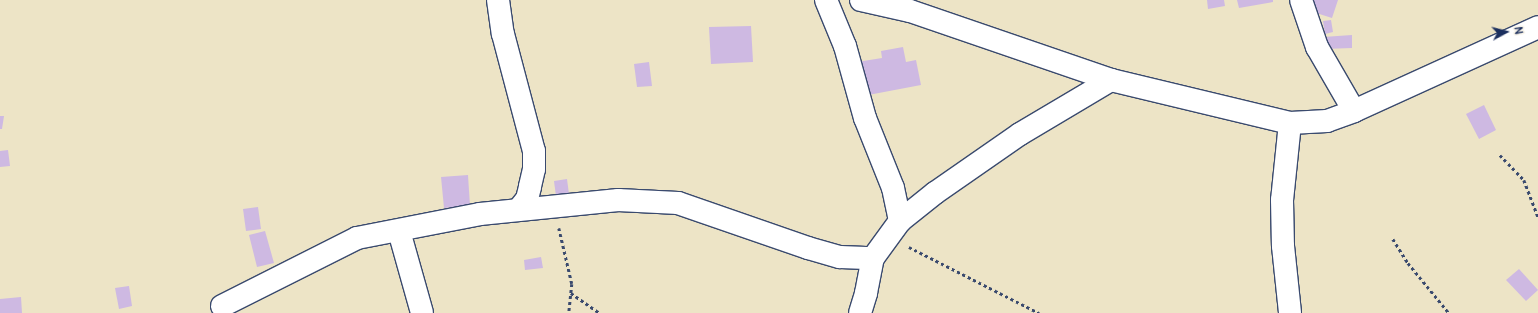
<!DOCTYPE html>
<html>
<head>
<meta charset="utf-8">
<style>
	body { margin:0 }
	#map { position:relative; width:1538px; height:313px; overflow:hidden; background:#ede4c6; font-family:Pangolin,sans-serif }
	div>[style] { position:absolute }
	.building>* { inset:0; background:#ceb9e2 }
	.path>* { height:2.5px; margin-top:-1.25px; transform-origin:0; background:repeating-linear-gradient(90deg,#3a4a6e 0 3px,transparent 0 6px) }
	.roads { filter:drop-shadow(1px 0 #3a4a6e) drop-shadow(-1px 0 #3a4a6e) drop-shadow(0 1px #3a4a6e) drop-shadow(0 -1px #3a4a6e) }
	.minor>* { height:22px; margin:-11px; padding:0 11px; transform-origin:11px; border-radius:11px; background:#fff }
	span { translate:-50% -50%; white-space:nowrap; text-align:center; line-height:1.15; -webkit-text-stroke:4px #f7f3e8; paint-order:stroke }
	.north { position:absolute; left:1486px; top:12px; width:40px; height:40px; -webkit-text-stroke:3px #f7f3e8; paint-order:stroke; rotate:83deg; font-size:11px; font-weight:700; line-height:16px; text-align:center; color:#1b2f5e }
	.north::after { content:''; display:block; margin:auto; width:14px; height:18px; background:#1b2f5e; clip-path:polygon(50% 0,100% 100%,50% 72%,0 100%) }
</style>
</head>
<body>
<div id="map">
	<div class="building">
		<i style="clip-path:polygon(1207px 0,1224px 0,1225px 6px,1208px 9px)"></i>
		<i style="clip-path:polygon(1237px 0,1273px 0,1273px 2px,1239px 8px)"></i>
		<i style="clip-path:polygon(1313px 0,1338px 0,1332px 18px,1310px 11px)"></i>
		<i style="clip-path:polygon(1331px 20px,1333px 32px,1325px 34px,1323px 21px)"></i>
		<i style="clip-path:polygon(751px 26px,753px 62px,711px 64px,709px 27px)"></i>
		<i style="clip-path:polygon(1352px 35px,1352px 48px,1324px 49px,1323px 37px)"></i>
		<i style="clip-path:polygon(903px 47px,906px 62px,916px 60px,921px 85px,863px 96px,857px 62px,882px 58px,881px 51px)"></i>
		<i style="clip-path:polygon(649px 62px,652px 86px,637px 87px,634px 64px)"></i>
		<i style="clip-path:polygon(1484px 105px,1496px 130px,1479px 139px,1466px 114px)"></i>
		<i style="clip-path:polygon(0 116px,4px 116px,2px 129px,0 129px)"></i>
		<i style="clip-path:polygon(8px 150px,10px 166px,0 167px,0 151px)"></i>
		<i style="clip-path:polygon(468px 175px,470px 206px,444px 208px,441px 177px)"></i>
		<i style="clip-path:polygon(567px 179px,570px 202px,557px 204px,554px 181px)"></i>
		<i style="clip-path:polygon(258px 207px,261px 229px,246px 231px,243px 209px)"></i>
		<i style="clip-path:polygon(265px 231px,274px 263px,257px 267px,249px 235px)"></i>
		<i style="clip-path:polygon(541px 257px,543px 268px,525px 270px,524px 260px)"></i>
		<i style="clip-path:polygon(1519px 269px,1538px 290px,1526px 301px,1506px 280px)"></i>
		<i style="clip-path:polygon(129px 286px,132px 306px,119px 309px,115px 288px)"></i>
		<i style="clip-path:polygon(21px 297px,22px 313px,0 313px,0 299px)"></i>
	</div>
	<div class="path">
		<i style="left:1500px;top:155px;width:35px;rotate:46deg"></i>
		<i style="left:1524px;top:180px;width:40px;rotate:69deg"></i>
		<i style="left:559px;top:228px;width:57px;rotate:76.9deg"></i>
		<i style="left:572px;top:284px;width:29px;rotate:96deg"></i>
		<i style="left:1393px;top:239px;width:28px;rotate:58deg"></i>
		<i style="left:1408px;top:263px;width:65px;rotate:50.6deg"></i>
		<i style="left:909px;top:247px;width:146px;rotate:26.9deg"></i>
		<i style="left:571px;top:293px;width:35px;rotate:35deg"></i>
	</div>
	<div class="roads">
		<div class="minor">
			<i style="left:498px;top:0;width:34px;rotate:82deg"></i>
			<i style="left:503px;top:34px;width:121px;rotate:75.2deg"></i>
			<i style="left:534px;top:151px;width:18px;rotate:90deg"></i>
			<i style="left:534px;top:169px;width:18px;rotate:103deg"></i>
			<i style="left:530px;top:187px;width:12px;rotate:104deg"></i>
			<i style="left:527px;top:199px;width:14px;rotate:129deg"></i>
			<i style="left:826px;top:0;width:50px;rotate:67.6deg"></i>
			<i style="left:845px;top:46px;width:75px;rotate:74.5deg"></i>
			<i style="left:865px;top:118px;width:75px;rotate:68.2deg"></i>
			<i style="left:893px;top:188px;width:34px;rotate:78deg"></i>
			<i style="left:861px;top:0;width:50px;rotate:12.7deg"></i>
			<i style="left:910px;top:11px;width:213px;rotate:18.9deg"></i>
			<i style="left:1111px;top:80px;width:184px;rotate:13.5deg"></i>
			<i style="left:1290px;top:123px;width:37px;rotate:-3deg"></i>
			<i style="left:1327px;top:121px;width:29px;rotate:-20deg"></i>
			<i style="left:1354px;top:111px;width:202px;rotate:-24.5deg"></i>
			<i style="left:1301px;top:0;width:50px;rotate:71.2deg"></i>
			<i style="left:1317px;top:47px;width:74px;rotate:60deg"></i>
			<i style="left:1290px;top:123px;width:77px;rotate:95.9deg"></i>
			<i style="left:1282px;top:200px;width:46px;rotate:88.8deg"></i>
			<i style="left:1283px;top:246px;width:67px;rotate:84deg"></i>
			<i style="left:399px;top:231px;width:85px;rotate:74.3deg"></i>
			<i style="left:222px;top:306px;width:151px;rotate:-26.7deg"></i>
			<i style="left:357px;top:238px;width:125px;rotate:-11deg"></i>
			<i style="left:480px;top:214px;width:139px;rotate:-5.8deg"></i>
			<i style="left:618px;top:200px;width:60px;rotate:2.9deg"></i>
			<i style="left:678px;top:203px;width:138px;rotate:19.1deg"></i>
			<i style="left:808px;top:248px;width:33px;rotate:16deg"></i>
			<i style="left:840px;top:257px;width:33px;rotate:2deg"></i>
			<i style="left:860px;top:313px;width:21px;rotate:-73deg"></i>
			<i style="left:866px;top:293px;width:36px;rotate:-79deg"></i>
			<i style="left:873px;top:258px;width:46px;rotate:-53.9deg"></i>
			<i style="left:900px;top:221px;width:45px;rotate:-38.7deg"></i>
			<i style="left:935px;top:193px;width:103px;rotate:-34.8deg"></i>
			<i style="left:1020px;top:134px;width:106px;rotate:-30.7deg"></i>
		</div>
	</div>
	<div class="north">N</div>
</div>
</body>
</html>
